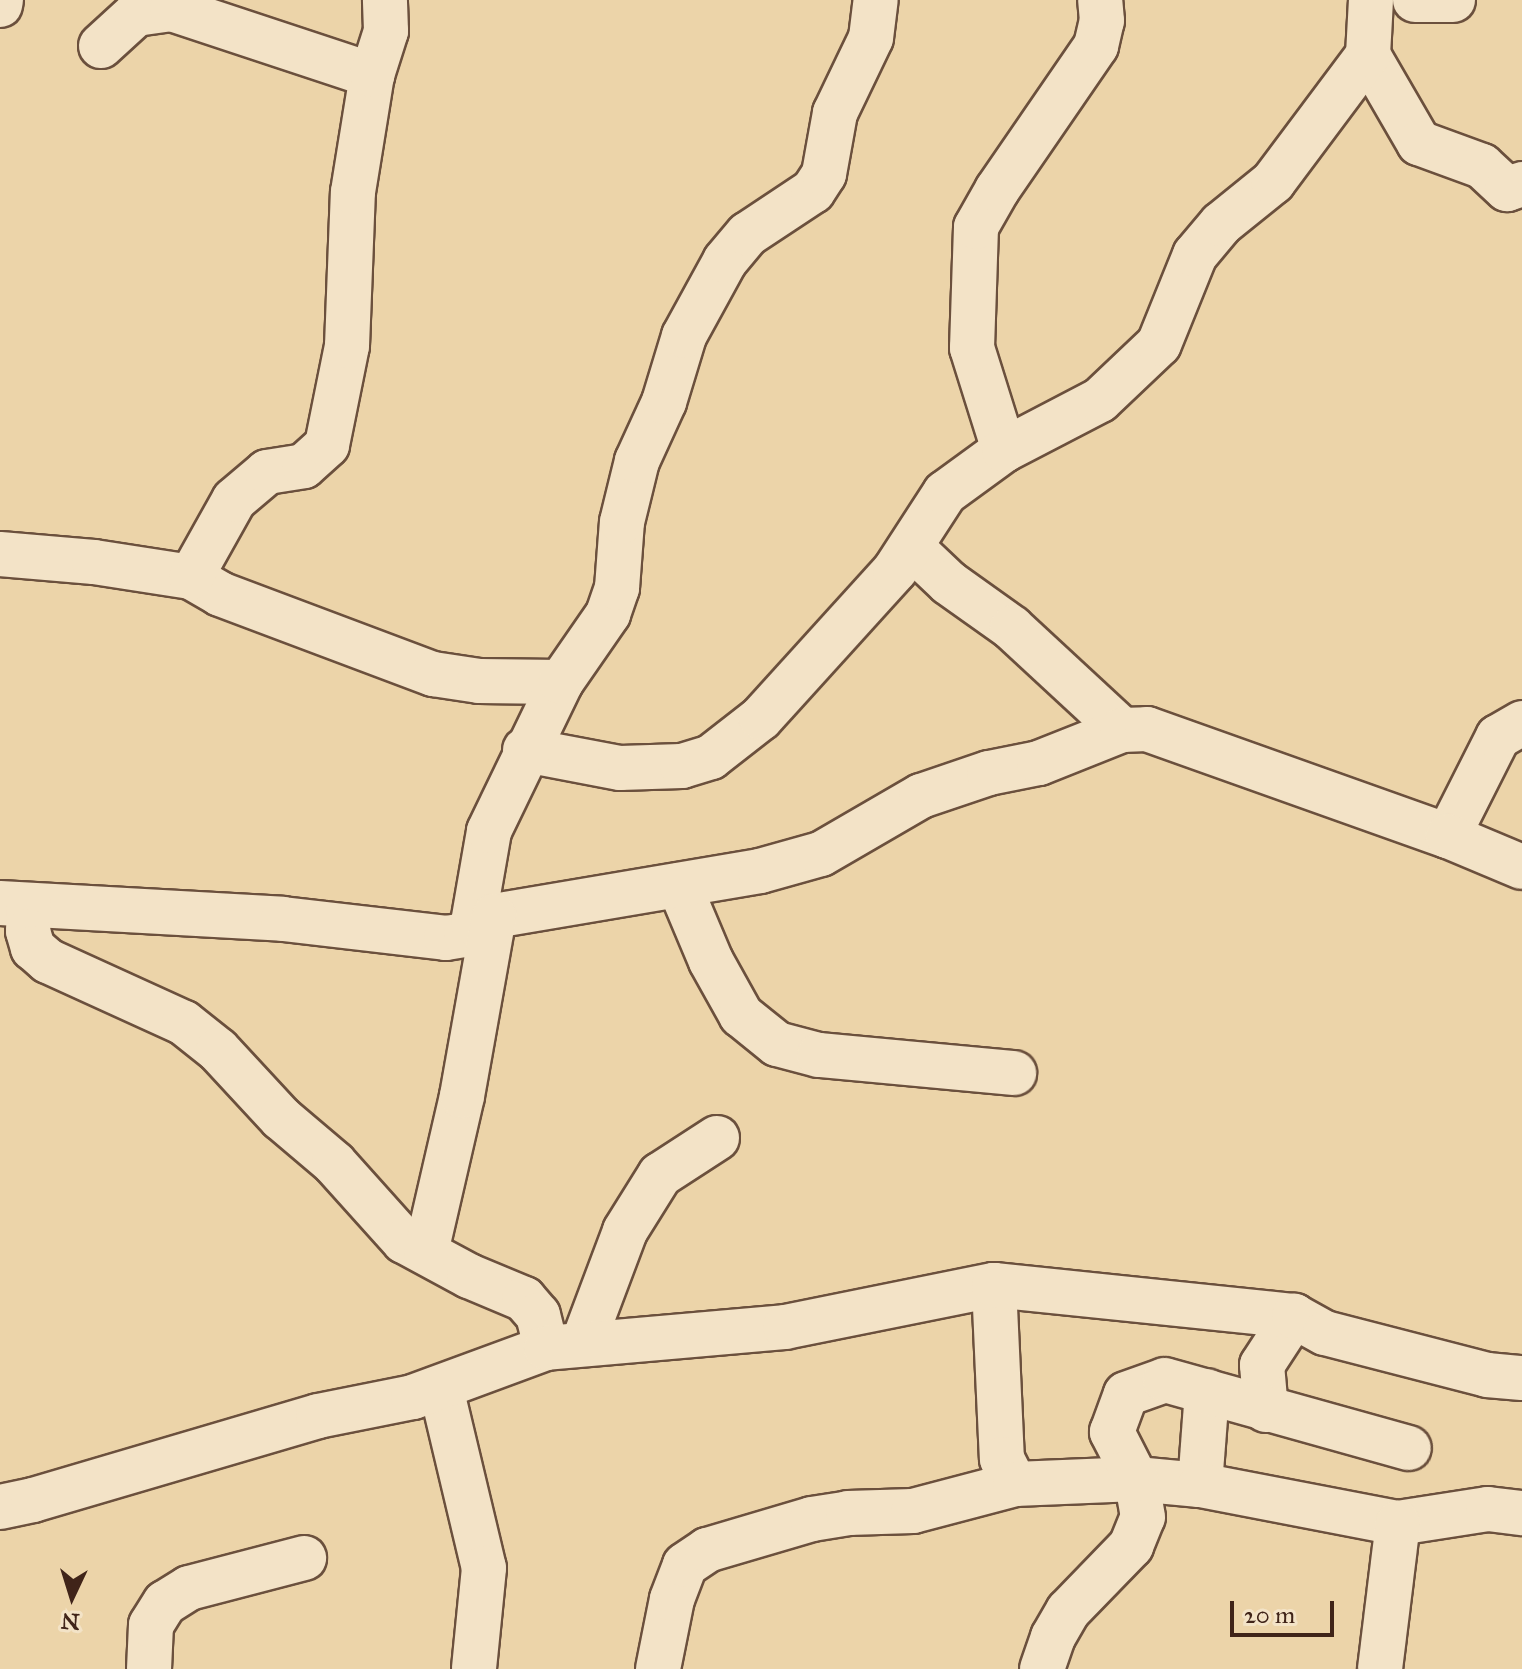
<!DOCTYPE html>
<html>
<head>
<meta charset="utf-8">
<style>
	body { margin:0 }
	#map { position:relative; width:1522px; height:1669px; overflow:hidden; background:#ecd4a9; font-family:"IM FELL Great Primer",serif }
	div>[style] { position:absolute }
	.roads { filter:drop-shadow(2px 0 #6b503d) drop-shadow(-2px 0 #6b503d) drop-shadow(0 2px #6b503d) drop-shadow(0 -2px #6b503d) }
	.minor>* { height:44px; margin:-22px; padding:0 22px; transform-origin:22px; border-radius:22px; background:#f3e3c7 }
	span { translate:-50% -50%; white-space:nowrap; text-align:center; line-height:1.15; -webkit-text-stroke:7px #f3e3c7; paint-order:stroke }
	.north { position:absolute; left:32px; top:1557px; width:80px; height:80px; -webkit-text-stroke:6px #f3e3c7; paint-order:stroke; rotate:184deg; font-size:22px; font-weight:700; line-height:32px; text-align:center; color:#402419 }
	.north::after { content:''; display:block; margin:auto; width:28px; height:36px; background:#402419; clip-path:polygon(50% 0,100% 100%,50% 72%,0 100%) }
	.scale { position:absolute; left:1230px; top:1601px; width:104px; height:36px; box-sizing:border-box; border:4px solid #402419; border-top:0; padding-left:10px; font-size:24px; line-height:28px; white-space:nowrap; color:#402419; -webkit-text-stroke:6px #f3e3c7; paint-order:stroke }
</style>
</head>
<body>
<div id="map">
	<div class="roads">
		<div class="minor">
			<i style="left:1415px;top:0;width:38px"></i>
			<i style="left:0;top:5px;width:5px;rotate:-79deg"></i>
			<i style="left:101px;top:46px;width:47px;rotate:-42.4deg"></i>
			<i style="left:136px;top:14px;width:36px;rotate:-8deg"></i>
			<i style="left:172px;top:9px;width:211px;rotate:18.3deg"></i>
			<i style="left:1368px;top:55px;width:102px;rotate:59.9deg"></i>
			<i style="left:1419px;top:143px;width:67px;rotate:20.1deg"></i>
			<i style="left:1482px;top:166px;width:34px;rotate:43deg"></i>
			<i style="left:1507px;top:189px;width:16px;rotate:-18deg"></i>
			<i style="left:1004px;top:450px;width:107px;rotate:-107.4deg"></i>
			<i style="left:972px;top:348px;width:121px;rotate:-88.1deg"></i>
			<i style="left:976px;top:227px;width:43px;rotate:-60.4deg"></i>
			<i style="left:997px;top:190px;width:175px;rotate:-55.5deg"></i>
			<i style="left:1096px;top:46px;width:26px;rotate:-77deg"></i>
			<i style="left:1102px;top:21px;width:21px;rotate:-95deg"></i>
			<i style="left:911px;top:547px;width:52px;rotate:43.5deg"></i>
			<i style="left:949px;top:583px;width:77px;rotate:35.5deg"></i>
			<i style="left:1012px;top:628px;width:150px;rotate:42.8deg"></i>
			<i style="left:0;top:554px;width:94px;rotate:4.9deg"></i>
			<i style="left:94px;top:562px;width:98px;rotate:8.8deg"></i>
			<i style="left:191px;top:577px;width:34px;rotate:30deg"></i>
			<i style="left:220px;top:594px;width:228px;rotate:20.6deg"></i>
			<i style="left:433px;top:674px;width:47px;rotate:8.7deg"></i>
			<i style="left:479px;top:681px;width:82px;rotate:0.7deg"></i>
			<i style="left:191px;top:577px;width:88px;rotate:-60.8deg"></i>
			<i style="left:234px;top:500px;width:43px;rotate:-40.3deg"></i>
			<i style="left:267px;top:472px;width:37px;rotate:-9deg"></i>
			<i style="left:304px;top:466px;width:31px;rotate:-42deg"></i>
			<i style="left:327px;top:445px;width:101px;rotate:-78.6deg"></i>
			<i style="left:347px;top:346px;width:154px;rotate:-87.8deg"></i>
			<i style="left:353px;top:192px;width:119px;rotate:-80.8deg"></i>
			<i style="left:372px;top:75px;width:46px;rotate:-72.3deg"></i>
			<i style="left:386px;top:31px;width:31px;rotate:-92deg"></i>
			<i style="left:525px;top:750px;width:97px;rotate:10.7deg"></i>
			<i style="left:620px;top:768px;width:62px;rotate:-1.8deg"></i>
			<i style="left:682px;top:766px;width:30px;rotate:-17deg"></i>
			<i style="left:711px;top:757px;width:63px;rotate:-38deg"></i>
			<i style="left:761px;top:718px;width:200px;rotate:-47.8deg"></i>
			<i style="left:895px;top:570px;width:92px;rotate:-57deg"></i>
			<i style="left:945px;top:493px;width:73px;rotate:-36.1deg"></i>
			<i style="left:1004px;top:450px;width:108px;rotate:-27.5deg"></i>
			<i style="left:1100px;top:400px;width:81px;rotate:-43.5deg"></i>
			<i style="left:1159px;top:344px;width:96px;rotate:-68deg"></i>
			<i style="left:1195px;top:255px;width:40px;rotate:-50deg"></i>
			<i style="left:1221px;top:224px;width:67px;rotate:-38.9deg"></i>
			<i style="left:1273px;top:182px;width:159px;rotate:-53.2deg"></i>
			<i style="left:1368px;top:55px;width:55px;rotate:-86.9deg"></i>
			<i style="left:1448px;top:836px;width:111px;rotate:-63.2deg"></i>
			<i style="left:1498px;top:737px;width:28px;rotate:-30deg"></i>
			<i style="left:679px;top:885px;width:82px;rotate:67.2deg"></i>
			<i style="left:711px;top:961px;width:62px;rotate:60.9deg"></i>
			<i style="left:741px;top:1015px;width:46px;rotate:38.9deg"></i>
			<i style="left:777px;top:1044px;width:43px;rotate:14.7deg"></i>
			<i style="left:819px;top:1055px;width:196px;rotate:5.3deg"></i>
			<i style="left:0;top:903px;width:283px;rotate:3.2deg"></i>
			<i style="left:283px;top:919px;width:164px;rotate:6.6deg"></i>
			<i style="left:446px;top:938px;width:20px;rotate:-9deg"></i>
			<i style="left:466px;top:935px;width:34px;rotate:-34deg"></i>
			<i style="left:494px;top:916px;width:270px;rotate:-9.6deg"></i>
			<i style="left:760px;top:871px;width:63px;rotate:-15.6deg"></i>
			<i style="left:821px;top:854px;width:116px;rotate:-30.1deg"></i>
			<i style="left:921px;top:796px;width:72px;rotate:-18.7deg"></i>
			<i style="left:989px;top:773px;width:51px;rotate:-11.3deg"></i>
			<i style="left:1039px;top:763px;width:89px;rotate:-21.7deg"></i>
			<i style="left:1122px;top:730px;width:25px;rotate:-2deg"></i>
			<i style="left:1147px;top:729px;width:319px;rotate:19.6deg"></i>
			<i style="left:1448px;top:836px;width:80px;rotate:22.7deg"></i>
			<i style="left:29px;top:905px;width:26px;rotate:92deg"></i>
			<i style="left:28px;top:931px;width:18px;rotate:74deg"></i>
			<i style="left:33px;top:948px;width:20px;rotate:41deg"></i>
			<i style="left:48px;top:961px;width:149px;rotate:24.5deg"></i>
			<i style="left:184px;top:1023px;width:43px;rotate:38.5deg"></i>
			<i style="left:218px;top:1050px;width:93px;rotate:47.2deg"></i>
			<i style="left:281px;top:1118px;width:70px;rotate:40.3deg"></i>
			<i style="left:334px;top:1163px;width:105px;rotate:48.1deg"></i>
			<i style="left:404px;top:1241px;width:74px;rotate:28.3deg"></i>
			<i style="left:469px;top:1276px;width:60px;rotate:22.7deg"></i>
			<i style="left:524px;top:1299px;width:21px;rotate:49deg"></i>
			<i style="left:538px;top:1315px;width:34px;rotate:76deg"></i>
			<i style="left:466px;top:935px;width:14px;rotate:-60deg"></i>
			<i style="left:473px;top:923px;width:93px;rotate:-80.1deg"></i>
			<i style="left:489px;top:831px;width:165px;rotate:-64.2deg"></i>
			<i style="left:561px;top:682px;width:83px;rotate:-55.3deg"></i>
			<i style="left:608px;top:614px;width:28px;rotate:-71deg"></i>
			<i style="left:617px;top:588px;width:66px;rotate:-85.7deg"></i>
			<i style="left:622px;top:522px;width:63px;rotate:-76.2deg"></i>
			<i style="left:637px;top:461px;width:65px;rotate:-65.4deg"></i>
			<i style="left:664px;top:402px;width:69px;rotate:-73.1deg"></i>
			<i style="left:684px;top:336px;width:85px;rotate:-61.3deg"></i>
			<i style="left:725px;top:261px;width:35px;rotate:-50deg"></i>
			<i style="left:748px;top:234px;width:78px;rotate:-33.5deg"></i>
			<i style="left:813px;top:191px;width:20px;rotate:-57deg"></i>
			<i style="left:824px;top:174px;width:62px;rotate:-79.8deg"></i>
			<i style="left:835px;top:113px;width:83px;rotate:-64.4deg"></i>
			<i style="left:871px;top:38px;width:38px;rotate:-83deg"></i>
			<i style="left:426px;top:1252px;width:160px;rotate:-77deg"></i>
			<i style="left:462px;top:1096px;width:183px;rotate:-79.9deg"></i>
			<i style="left:994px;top:1285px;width:174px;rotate:87.4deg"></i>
			<i style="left:1002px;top:1459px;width:28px;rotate:63deg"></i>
			<i style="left:583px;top:1343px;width:120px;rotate:-69.4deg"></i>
			<i style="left:625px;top:1231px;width:66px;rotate:-58deg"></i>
			<i style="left:660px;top:1175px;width:68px;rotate:-33deg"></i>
			<i style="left:441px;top:1388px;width:185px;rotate:76.6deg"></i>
			<i style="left:484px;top:1568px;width:101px;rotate:95.7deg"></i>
			<i style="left:1266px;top:1410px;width:45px;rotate:-95.1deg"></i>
			<i style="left:1262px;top:1365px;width:59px;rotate:-56.9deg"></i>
			<i style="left:1200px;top:1485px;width:94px;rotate:-85.7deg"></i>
			<i style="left:0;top:1507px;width:34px;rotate:-12deg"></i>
			<i style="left:33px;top:1500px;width:297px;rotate:-16.4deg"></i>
			<i style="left:318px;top:1416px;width:97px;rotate:-11.3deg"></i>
			<i style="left:413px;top:1397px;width:142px;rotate:-20.2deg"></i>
			<i style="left:546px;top:1348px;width:240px;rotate:-5deg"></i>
			<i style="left:785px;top:1327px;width:213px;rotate:-11.4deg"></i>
			<i style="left:994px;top:1285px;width:302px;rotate:5.9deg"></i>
			<i style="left:1294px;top:1316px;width:35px;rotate:29deg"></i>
			<i style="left:1325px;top:1333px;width:167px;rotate:14.5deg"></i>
			<i style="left:1487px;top:1375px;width:35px;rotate:5deg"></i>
			<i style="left:149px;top:1669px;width:44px;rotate:-87.4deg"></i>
			<i style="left:151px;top:1625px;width:26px;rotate:-58deg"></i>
			<i style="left:165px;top:1603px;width:28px;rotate:-32deg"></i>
			<i style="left:189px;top:1588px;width:119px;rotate:-14.6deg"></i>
			<i style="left:658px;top:1669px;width:71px;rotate:-78.7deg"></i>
			<i style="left:672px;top:1599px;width:36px;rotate:-69deg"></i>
			<i style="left:685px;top:1565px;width:27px;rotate:-34deg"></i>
			<i style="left:707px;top:1550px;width:109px;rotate:-16.4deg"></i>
			<i style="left:812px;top:1519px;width:36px;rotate:-9deg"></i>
			<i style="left:848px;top:1513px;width:65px;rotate:-1.8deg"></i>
			<i style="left:913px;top:1511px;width:106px;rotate:-14.8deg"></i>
			<i style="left:1015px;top:1484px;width:121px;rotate:-2.4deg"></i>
			<i style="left:1136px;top:1479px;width:64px;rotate:5.4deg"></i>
			<i style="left:1200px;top:1485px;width:202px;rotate:10.9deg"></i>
			<i style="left:1398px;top:1523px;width:91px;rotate:-8.8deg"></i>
			<i style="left:1488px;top:1509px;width:34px;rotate:7deg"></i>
			<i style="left:1042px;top:1669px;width:34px;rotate:-71deg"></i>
			<i style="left:1053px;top:1637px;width:30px;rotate:-60deg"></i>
			<i style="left:1068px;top:1611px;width:91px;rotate:-45.9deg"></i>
			<i style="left:1131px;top:1546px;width:31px;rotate:-68deg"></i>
			<i style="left:1143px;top:1517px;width:39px;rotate:-100deg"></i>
			<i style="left:1136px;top:1479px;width:53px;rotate:-117.1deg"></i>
			<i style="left:1112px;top:1432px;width:40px;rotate:-69.8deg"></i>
			<i style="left:1126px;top:1394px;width:41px;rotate:-19.7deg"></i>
			<i style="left:1165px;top:1380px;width:253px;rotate:15.6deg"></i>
			<i style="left:1380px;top:1669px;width:147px;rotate:-83deg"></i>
		</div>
	</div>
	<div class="north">N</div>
	<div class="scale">20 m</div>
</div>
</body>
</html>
